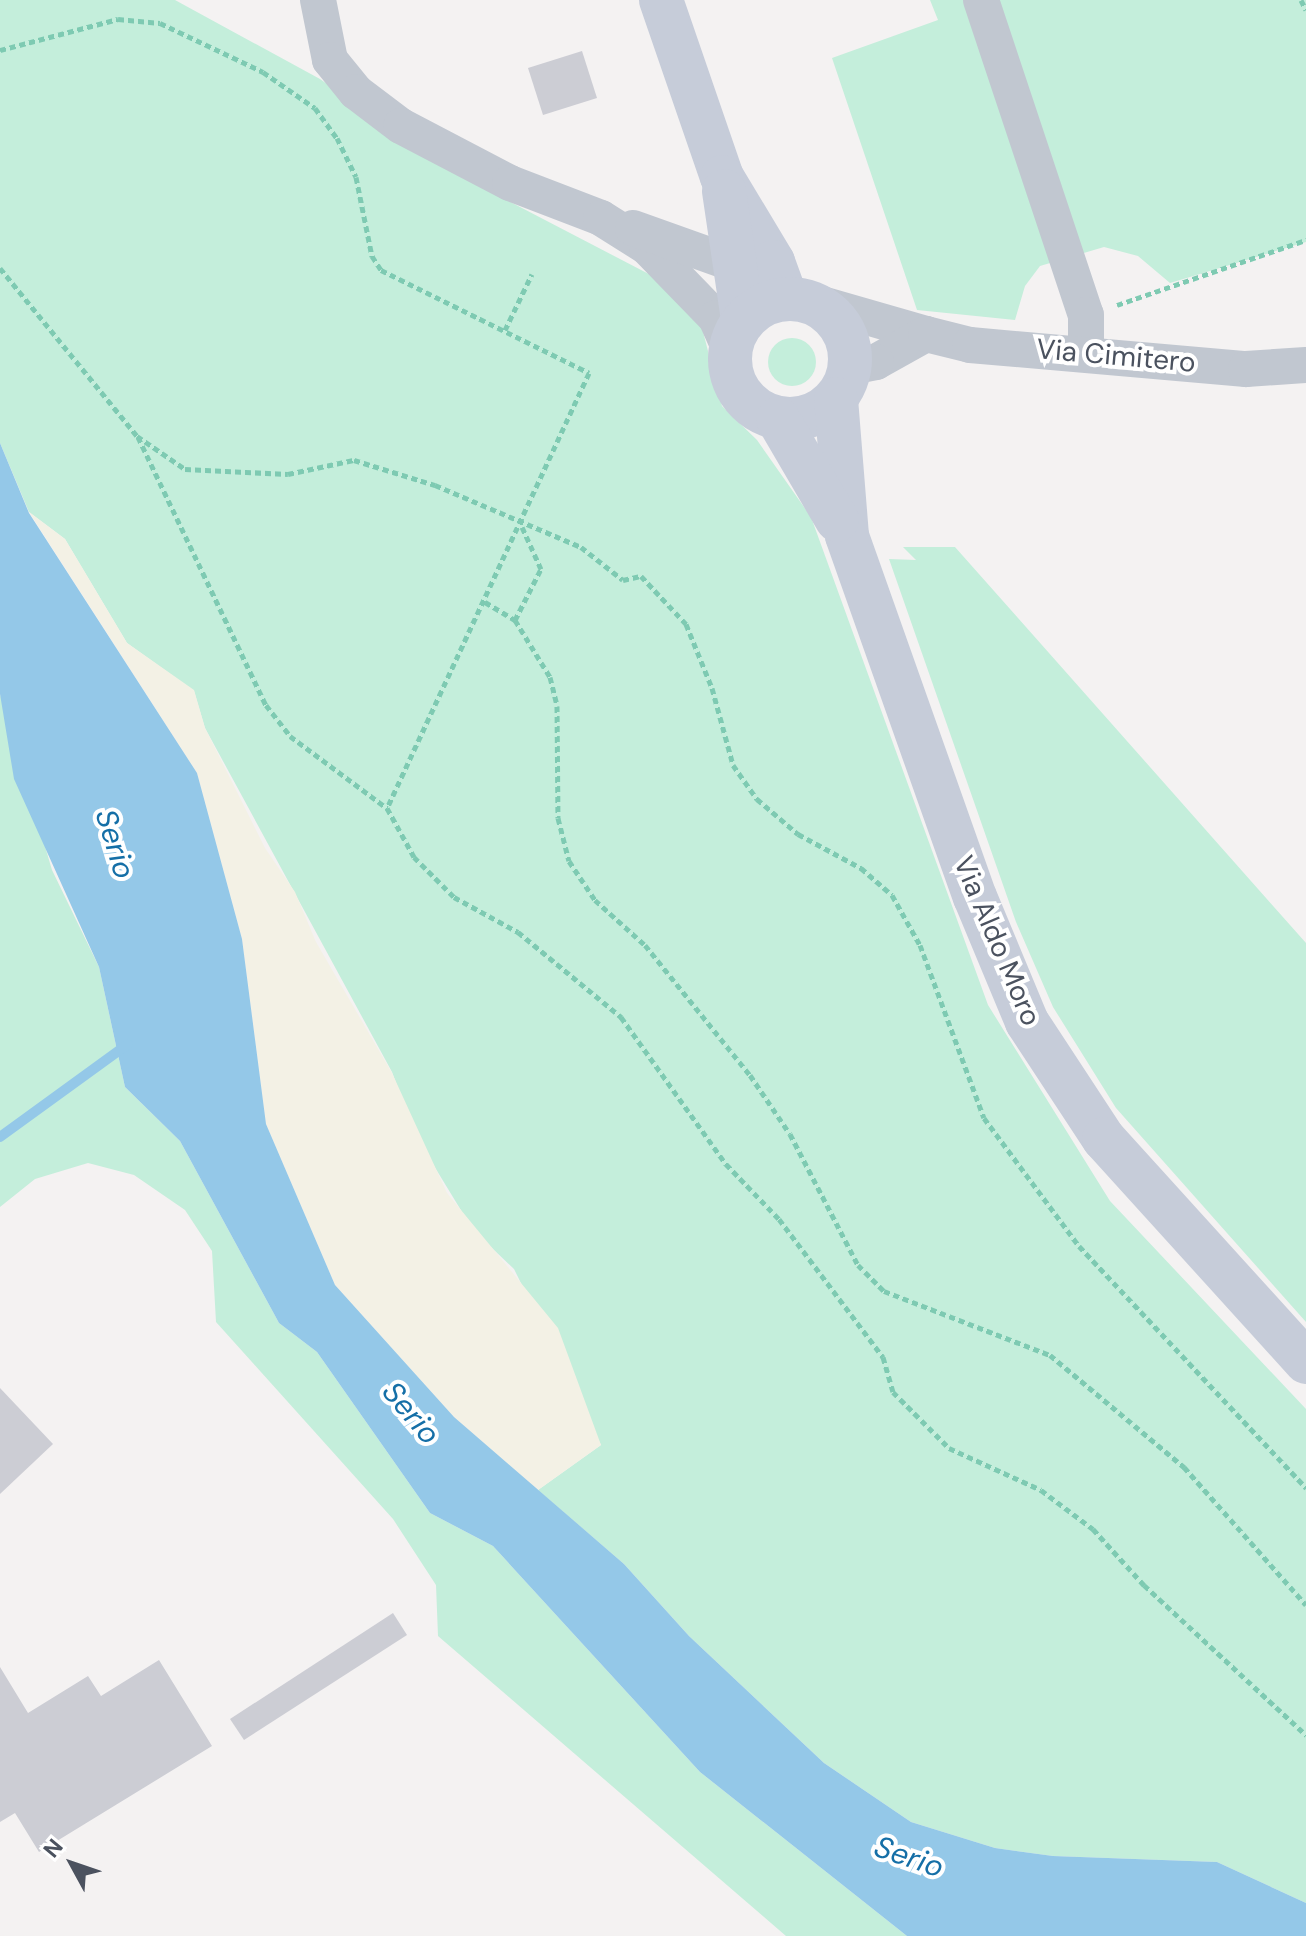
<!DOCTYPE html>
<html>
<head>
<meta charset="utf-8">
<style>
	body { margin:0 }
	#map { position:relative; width:1306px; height:1936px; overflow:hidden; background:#f4f2f2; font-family:"DM Sans",sans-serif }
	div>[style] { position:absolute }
	.green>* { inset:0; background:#c4eedb }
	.round { border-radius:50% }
	.sand>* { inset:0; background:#f3f1e5 }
	.water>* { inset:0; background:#94c8e8 }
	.stream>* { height:10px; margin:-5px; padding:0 5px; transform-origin:5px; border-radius:5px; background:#94c8e8 }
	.building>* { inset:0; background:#cccdd4 }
	.path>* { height:5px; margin-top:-2.5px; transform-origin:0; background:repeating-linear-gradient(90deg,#7ecab2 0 6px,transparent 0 10px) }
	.street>* { height:36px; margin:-18px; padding:0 18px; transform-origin:18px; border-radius:18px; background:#c1c7d0 }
	.secondary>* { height:44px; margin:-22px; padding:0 22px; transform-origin:22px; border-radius:22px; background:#c6ccd9 }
	.secondary>.ring { margin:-22px; padding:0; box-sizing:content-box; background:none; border:44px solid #c6ccd9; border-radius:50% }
	span { translate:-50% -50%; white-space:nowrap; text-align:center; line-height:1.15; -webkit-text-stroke:8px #fff; paint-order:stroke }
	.street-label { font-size:28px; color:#4b525f }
	.water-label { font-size:30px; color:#156fa7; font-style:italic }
	.north { position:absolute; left:32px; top:1824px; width:80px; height:80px; -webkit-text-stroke:6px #fff; paint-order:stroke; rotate:310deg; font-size:22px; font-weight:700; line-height:32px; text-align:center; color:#4b525f }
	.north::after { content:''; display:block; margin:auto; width:28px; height:36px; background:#4b525f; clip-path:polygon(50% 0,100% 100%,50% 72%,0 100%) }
</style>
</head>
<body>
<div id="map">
	<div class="green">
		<i style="clip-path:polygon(0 0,175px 0,320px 79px,447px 169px,668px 284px,696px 304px,722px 406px,757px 440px,811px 517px,988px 1005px,1110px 1201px,1306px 1409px,1306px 1903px,1217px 1862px,1053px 1856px,995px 1848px,911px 1822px,824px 1763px,689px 1636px,624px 1564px,538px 1490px,601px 1445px,514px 1269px,473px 1230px,417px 1138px,392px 1072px,205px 728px,194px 691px,127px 643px,65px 539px,29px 512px,0 443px)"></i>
		<i style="clip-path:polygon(930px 0,1306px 0,1306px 242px,1170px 283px,1138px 256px,1104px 247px,1040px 266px,1025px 286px,1015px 320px,917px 310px,832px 58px,938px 20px)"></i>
		<i class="round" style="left:768px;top:338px;width:48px;height:48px"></i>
		<i style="clip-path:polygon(903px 547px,955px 547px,1306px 943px,1306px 1322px,1116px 1108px,1053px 1007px,1016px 922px,889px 559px,916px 560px)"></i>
		<i style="clip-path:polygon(0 694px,52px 870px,99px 967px,125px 1087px,180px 1141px,279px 1323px,317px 1352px,430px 1513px,493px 1546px,700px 1772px,907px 1936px,786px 1936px,438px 1636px,436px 1585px,393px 1519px,216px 1322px,212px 1251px,185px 1210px,134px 1175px,88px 1163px,35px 1179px,0 1207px)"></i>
	</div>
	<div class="sand">
		<i style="clip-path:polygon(29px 512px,65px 539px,127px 643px,194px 690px,205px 728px,265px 848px,295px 892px,316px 942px,392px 1073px,447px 1193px,558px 1328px,601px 1445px,538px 1490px,454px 1417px,335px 1285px,266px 1124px,242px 939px,197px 773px)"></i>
	</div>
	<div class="water">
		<i style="clip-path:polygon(0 443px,29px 513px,197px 773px,242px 939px,266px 1124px,335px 1285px,454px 1417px,624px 1564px,689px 1636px,824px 1763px,911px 1822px,995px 1848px,1053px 1856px,1217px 1862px,1306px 1903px,1306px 1936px,907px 1936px,700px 1772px,493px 1546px,430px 1513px,317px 1352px,279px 1323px,180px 1141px,125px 1087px,99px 967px,14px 779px,0 694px)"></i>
	</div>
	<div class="stream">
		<i style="left:0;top:1137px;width:158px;rotate:-36deg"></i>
	</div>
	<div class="building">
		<i style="clip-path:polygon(582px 51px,597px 98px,543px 115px,528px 68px)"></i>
		<i style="clip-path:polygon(0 1388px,53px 1444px,0 1494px)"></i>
		<i style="clip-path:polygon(393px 1613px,407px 1635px,244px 1740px,230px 1719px)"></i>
		<i style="clip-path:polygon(159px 1660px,212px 1746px,39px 1852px,15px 1813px,0 1822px,0 1667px,28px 1713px,88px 1676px,101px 1696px)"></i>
	</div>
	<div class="path">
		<i style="left:1301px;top:0;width:11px;rotate:63deg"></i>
		<i style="left:0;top:50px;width:122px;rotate:-14.7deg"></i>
		<i style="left:118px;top:19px;width:42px;rotate:5.4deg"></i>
		<i style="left:160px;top:23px;width:114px;rotate:25.4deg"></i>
		<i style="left:263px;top:72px;width:63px;rotate:34.7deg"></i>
		<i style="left:315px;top:108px;width:37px;rotate:54deg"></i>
		<i style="left:337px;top:138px;width:43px;rotate:64deg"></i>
		<i style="left:356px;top:177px;width:81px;rotate:78.6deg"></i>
		<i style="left:372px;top:256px;width:17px;rotate:57deg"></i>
		<i style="left:381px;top:270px;width:232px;rotate:26.3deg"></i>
		<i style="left:589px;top:373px;width:480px;rotate:114.9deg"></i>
		<i style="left:387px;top:808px;width:56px;rotate:61.1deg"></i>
		<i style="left:414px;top:857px;width:57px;rotate:45deg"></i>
		<i style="left:454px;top:897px;width:73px;rotate:28.7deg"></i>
		<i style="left:518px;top:932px;width:134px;rotate:39.5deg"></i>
		<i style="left:621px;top:1017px;width:181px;rotate:54.5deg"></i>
		<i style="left:726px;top:1164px;width:76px;rotate:46.1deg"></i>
		<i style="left:779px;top:1219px;width:173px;rotate:53deg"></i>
		<i style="left:883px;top:1357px;width:36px;rotate:74deg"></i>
		<i style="left:893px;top:1392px;width:79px;rotate:45deg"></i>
		<i style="left:949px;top:1448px;width:101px;rotate:24.5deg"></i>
		<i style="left:1041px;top:1490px;width:65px;rotate:36.9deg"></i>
		<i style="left:1093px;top:1529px;width:76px;rotate:47.7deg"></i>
		<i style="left:1144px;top:1585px;width:221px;rotate:42.8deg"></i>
		<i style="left:0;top:268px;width:217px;rotate:50.8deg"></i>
		<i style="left:137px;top:436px;width:58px;rotate:34.5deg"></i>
		<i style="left:185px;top:469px;width:103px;rotate:2.8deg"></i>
		<i style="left:288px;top:474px;width:67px;rotate:-12deg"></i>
		<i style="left:354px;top:460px;width:85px;rotate:17.2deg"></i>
		<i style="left:435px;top:485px;width:159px;rotate:23deg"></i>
		<i style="left:581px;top:547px;width:53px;rotate:38.2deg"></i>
		<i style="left:623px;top:580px;width:18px;rotate:-13deg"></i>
		<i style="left:641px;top:576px;width:66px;rotate:46.8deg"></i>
		<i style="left:686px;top:624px;width:69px;rotate:67.9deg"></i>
		<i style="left:712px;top:688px;width:80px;rotate:74.7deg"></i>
		<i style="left:733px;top:765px;width:42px;rotate:54.8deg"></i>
		<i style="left:757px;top:799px;width:54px;rotate:40.5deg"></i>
		<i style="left:798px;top:834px;width:72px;rotate:28.4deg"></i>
		<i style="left:861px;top:868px;width:41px;rotate:41.1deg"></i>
		<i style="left:892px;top:895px;width:57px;rotate:60.8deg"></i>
		<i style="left:920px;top:945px;width:184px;rotate:69.7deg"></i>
		<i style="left:984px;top:1118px;width:159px;rotate:53.4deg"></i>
		<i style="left:1079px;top:1246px;width:332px;rotate:46.8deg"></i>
		<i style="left:1117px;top:305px;width:200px;rotate:-19deg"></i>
		<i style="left:505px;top:330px;width:62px;rotate:-64.3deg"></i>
		<i style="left:138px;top:437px;width:297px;rotate:64.5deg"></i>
		<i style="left:266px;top:705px;width:39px;rotate:52deg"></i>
		<i style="left:290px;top:736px;width:121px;rotate:36.6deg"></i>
		<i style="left:485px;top:602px;width:35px;rotate:31deg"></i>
		<i style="left:515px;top:620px;width:67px;rotate:58.4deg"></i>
		<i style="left:550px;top:677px;width:30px;rotate:76deg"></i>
		<i style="left:557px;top:706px;width:112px;rotate:89.5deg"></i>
		<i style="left:558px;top:818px;width:44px;rotate:75.7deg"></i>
		<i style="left:569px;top:861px;width:47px;rotate:56.3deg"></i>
		<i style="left:595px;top:900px;width:67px;rotate:42deg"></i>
		<i style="left:645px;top:945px;width:167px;rotate:51.1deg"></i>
		<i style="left:750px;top:1075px;width:71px;rotate:55.9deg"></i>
		<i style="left:790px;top:1134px;width:148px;rotate:62.6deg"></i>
		<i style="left:858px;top:1265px;width:37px;rotate:45deg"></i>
		<i style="left:884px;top:1291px;width:178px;rotate:21.1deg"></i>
		<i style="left:1050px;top:1355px;width:175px;rotate:39.9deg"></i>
		<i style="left:1184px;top:1467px;width:184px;rotate:48.5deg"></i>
		<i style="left:515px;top:620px;width:57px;rotate:-63deg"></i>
		<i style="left:541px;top:569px;width:46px;rotate:-114.3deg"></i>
	</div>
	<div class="street">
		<i style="left:318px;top:0;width:61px;rotate:78.7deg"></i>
		<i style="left:330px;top:60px;width:41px;rotate:50.9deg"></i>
		<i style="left:356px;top:92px;width:56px;rotate:37.1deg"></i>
		<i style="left:401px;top:126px;width:123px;rotate:27.6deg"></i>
		<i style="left:510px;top:183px;width:97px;rotate:21deg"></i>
		<i style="left:601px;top:218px;width:54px;rotate:32.2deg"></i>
		<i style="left:647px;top:247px;width:99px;rotate:45.8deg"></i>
		<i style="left:716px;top:318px;width:34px;rotate:66deg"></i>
		<i style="left:981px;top:0;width:332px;rotate:71.6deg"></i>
		<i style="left:1086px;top:315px;width:37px;rotate:90deg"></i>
		<i style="left:633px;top:228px;width:128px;rotate:19.6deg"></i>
		<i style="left:808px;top:300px;width:123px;rotate:16.1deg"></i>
		<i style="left:926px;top:334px;width:57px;rotate:150.8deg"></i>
		<i style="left:876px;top:362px;width:25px;rotate:169deg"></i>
		<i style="left:926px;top:334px;width:45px;rotate:14deg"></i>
		<i style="left:970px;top:345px;width:277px;rotate:5deg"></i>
		<i style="left:1246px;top:369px;width:60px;rotate:-3.8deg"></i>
	</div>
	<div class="secondary">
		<i style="left:661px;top:0;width:187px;rotate:71deg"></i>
		<i style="left:722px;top:177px;width:99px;rotate:59deg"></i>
		<i style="left:773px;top:262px;width:38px;rotate:70deg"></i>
		<i style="left:724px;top:191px;width:130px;rotate:81.6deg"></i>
		<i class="ring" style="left:730px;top:299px;width:76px;height:76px"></i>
		<i style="left:836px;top:399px;width:137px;rotate:85.4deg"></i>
		<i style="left:847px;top:536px;width:383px;rotate:70.5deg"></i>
		<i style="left:975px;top:897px;width:135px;rotate:67.4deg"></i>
		<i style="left:1027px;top:1022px;width:140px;rotate:56.7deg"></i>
		<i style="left:1104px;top:1139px;width:301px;rotate:47.8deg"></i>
		<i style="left:778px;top:419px;width:117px;rotate:59.7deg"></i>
	</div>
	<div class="street-label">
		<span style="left:1116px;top:356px;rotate:5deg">Via Cimitero</span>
		<span style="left:997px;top:941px;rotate:67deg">Via Aldo Moro</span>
	</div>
	<div class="water-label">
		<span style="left:115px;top:844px;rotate:73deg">Serio</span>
		<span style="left:411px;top:1413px;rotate:50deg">Serio</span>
		<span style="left:909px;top:1857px;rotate:19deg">Serio</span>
	</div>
	<div class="north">N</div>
</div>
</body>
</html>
